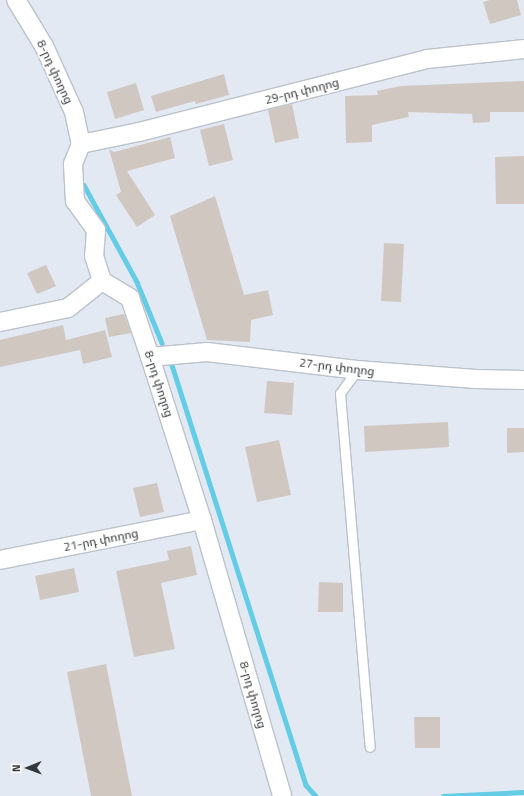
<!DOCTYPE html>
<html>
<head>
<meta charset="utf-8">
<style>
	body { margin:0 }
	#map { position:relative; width:524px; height:796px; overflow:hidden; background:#e2e9f2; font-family:"Titillium Web","Noto Sans Armenian",sans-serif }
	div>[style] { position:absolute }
	.stream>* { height:4.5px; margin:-2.25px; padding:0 2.25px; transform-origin:2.25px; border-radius:2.25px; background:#64cde5 }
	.building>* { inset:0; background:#d1c7c1 }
	.roads { filter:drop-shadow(1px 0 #bbc2ca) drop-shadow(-1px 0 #bbc2ca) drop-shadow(0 1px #bbc2ca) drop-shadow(0 -1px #bbc2ca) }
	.lane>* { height:9px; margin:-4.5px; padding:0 4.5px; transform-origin:4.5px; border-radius:4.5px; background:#fff }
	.street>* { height:18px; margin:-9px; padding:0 9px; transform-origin:9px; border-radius:9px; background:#fff }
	span { translate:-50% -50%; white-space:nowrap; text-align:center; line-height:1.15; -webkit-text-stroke:3px #fff; paint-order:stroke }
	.street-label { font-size:12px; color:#35383b }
	.north { position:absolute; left:8px; top:748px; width:40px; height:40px; -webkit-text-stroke:3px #fff; paint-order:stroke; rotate:269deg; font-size:11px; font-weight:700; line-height:16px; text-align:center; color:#35383b }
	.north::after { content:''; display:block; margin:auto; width:14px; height:18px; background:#35383b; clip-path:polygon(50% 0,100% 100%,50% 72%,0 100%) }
</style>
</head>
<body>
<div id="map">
	<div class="stream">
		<i style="left:84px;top:185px;width:111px;rotate:61.3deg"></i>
		<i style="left:137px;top:282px;width:66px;rotate:67.7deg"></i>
		<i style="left:171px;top:362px;width:444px;rotate:72.3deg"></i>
		<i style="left:306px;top:785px;width:15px;rotate:48deg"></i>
		<i style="left:443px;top:796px;width:81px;rotate:-2.8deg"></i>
	</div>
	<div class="building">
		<i style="clip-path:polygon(490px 0,517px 0,521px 15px,490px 24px,483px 2px)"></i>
		<i style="clip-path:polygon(224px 74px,229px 95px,196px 104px,195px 101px,156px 112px,151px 96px)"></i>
		<i style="clip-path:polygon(524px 81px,524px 112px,490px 112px,490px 122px,473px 123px,472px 114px,408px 112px,409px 117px,372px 125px,372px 142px,346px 143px,345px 96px,378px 95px,377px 91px,401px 86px)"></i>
		<i style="clip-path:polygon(136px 83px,144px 110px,115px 119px,107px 92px)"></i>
		<i style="clip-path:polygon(292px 104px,299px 138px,275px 143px,268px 110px)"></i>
		<i style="clip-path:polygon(224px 124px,233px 160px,209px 166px,200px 130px)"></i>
		<i style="clip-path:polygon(170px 137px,175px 158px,127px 171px,155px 215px,137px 227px,116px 195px,121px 192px,109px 149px,114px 152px)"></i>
		<i style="clip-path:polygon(524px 156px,524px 204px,496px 204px,495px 157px)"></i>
		<i style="clip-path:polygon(215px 196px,244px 295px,268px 290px,273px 315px,251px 320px,250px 342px,207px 340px,170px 216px)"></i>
		<i style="clip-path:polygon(384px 243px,404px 244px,401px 302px,381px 301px)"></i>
		<i style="clip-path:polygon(46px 265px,56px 286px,37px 294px,27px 273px)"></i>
		<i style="clip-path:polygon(124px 314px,131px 333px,109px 337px,105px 318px)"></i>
		<i style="clip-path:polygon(63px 325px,66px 340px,105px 330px,112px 357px,83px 364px,80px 350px,0 367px,0 340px)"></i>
		<i style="clip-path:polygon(267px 381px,294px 383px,292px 415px,264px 413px)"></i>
		<i style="clip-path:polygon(448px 422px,449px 447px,365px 452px,364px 426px)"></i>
		<i style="clip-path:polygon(507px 428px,524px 428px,524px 452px,507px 453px)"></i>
		<i style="clip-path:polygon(279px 440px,291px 495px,257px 502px,245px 447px)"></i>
		<i style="clip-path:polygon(157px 483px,164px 512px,140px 517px,133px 488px)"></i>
		<i style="clip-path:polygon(191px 546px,197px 575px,161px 583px,175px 649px,134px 657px,116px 571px,169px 560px,167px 551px)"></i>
		<i style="clip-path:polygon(74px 568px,79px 592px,40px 600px,35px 576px)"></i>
		<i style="clip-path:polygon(319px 582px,343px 583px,343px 612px,318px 612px)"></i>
		<i style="clip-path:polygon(106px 664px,132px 796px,91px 796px,67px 672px)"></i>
		<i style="clip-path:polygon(414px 717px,440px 717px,440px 748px,415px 748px)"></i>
	</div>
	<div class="roads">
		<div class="lane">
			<i style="left:357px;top:370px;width:29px;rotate:126deg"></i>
			<i style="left:340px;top:393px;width:355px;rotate:85.2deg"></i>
		</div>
		<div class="street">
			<i style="left:16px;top:0;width:54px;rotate:58.7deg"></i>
			<i style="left:44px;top:46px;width:72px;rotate:65.6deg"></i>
			<i style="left:74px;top:112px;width:33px;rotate:78deg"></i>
			<i style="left:81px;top:144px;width:22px;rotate:112deg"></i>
			<i style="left:73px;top:164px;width:37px;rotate:87deg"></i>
			<i style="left:75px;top:201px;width:36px;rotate:54deg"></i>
			<i style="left:96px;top:230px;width:26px;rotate:94deg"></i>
			<i style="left:94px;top:256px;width:26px;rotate:72deg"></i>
			<i style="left:102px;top:281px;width:33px;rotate:31deg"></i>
			<i style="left:130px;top:298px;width:62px;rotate:71.3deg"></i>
			<i style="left:150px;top:357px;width:171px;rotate:72.3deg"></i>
			<i style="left:202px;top:520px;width:287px;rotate:73.8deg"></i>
			<i style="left:81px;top:144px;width:59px;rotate:-11.7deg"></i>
			<i style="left:139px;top:132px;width:297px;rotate:-14.2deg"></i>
			<i style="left:427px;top:59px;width:98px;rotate:-5.9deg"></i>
			<i style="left:0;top:322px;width:69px;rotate:-11.6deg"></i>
			<i style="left:68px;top:308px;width:43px;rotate:-38.5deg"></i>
			<i style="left:150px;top:357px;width:57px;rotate:-5deg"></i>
			<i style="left:207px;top:352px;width:151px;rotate:6.8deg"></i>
			<i style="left:357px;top:370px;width:119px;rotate:4.3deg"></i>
			<i style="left:476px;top:379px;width:48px;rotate:1.2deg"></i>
			<i style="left:0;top:560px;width:206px;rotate:-11.2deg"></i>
		</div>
	</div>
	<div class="street-label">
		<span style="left:55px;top:72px;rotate:65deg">8-րդ փողոց</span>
		<span style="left:302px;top:91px;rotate:-14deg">29-րդ փողոց</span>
		<span style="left:337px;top:367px;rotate:7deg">27-րդ փողոց</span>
		<span style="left:159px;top:384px;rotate:72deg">8-րդ փողոց</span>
		<span style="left:101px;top:540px;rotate:-11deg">21-րդ փողոց</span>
		<span style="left:253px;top:695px;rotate:74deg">8-րդ փողոց</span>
	</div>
	<div class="north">N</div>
</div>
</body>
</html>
